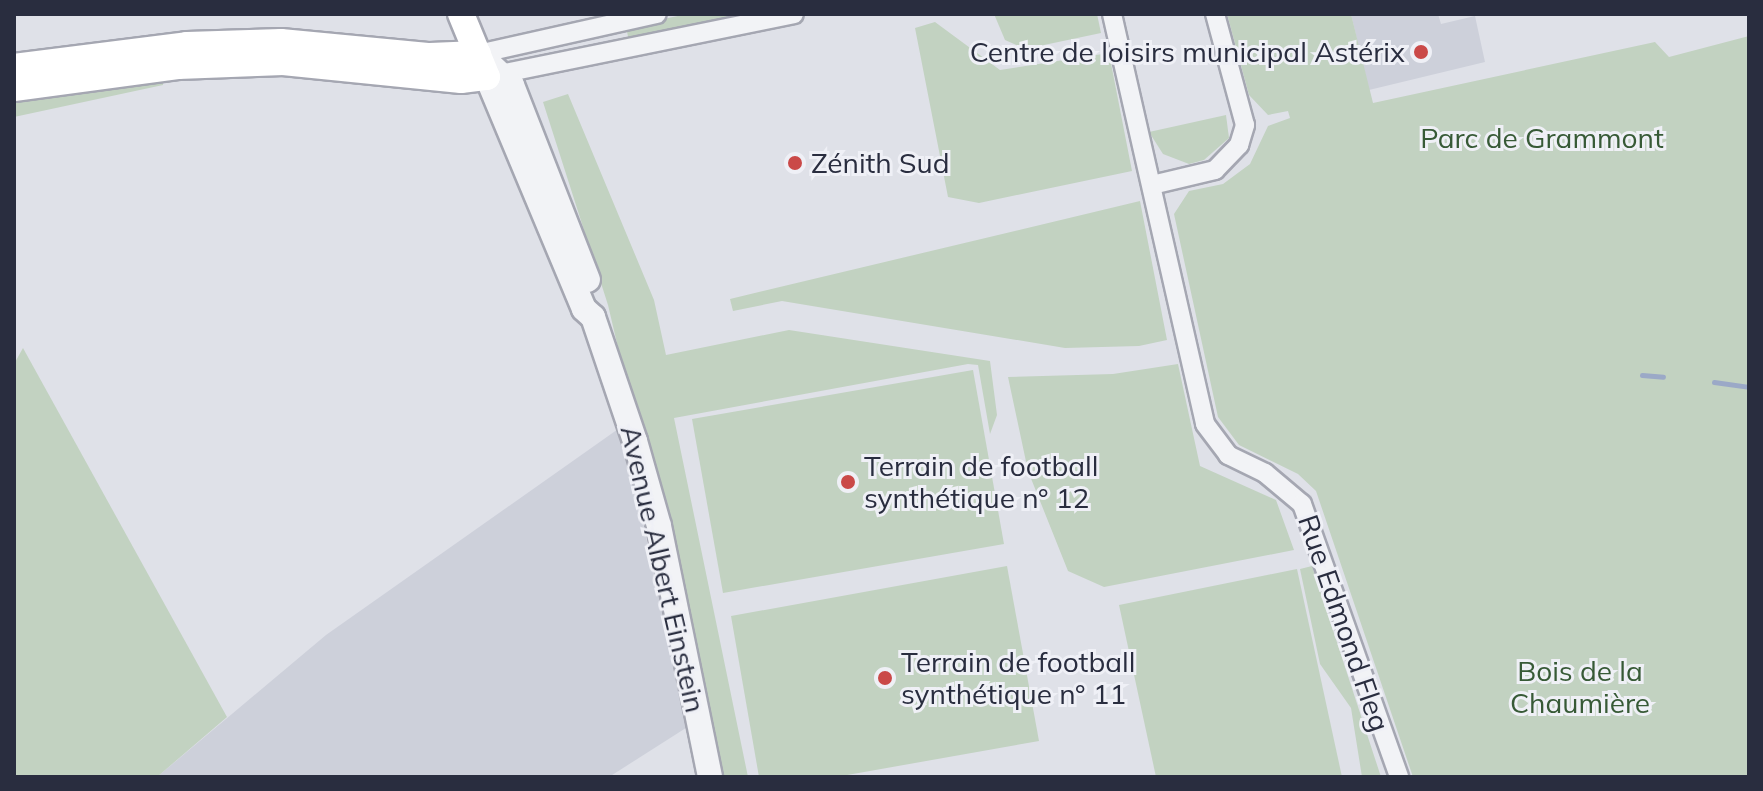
<!DOCTYPE html>
<html>
<head>
<meta charset="utf-8">
<style>
	body { margin:0 }
	#map { position:relative; width:1763px; height:791px; overflow:hidden; background:#dfe1e8; font-family:Mulish,sans-serif }
	div>[style] { position:absolute }
	.built>* { inset:0; background:#cdd0da }
	.green>* { inset:0; background:#c2d2c1 }
	.stream>* { height:5px; margin:-2.5px; padding:0 2.5px; transform-origin:2.5px; border-radius:2.5px; background:#9ba9c7 }
	.roads { filter:drop-shadow(2px 0 #a5a7b2) drop-shadow(-2px 0 #a5a7b2) drop-shadow(0 2px #a5a7b2) drop-shadow(0 -2px #a5a7b2) }
	.minor>* { height:18px; margin:-9px; padding:0 9px; transform-origin:9px; border-radius:9px; background:#f2f3f6 }
	.tertiary>* { height:24px; margin:-12px; padding:0 12px; transform-origin:12px; border-radius:12px; background:#f2f3f6 }
	.secondary>* { height:26px; margin:-13px; padding:0 13px; transform-origin:13px; border-radius:13px; background:#fff }
	.dots>* { width:22px; height:22px; translate:-50% -50%; box-sizing:border-box; border:4px solid #eff0f6; border-radius:50% }
	span { translate:-50% -50%; white-space:nowrap; text-align:center; line-height:1.15; -webkit-text-stroke:6px #eff0f6; paint-order:stroke }
	.poi-label { font-size:28px; color:#292d3f }
	.right { translate:-100% -50%; text-align:right }
	.left { translate:0 -50%; text-align:left }
	.park-label { font-size:28px; color:#375a36 }
	.street-label { font-size:28px; color:#292d3f }
	.frame { position:absolute; inset:0; border:16px solid #292d3f; pointer-events:none }
</style>
</head>
<body>
<div id="map">
	<div class="built">
		<i style="clip-path:polygon(1351px 14px,1438px 14px,1441px 24px,1475px 16px,1485px 62px,1369px 90px)"></i>
		<i style="clip-path:polygon(621px 427px,689px 726px,609px 777px,157px 777px,326px 635px)"></i>
	</div>
	<div class="green">
		<i style="clip-path:polygon(687px 14px,757px 14px,629px 41px,626px 27px)"></i>
		<i style="clip-path:polygon(994px 14px,1097px 14px,1101px 33px,1025px 49px,1005px 40px)"></i>
		<i style="clip-path:polygon(1227px 14px,1351px 14px,1373px 103px,1655px 42px,1669px 57px,1749px 36px,1749px 777px,1413px 777px,1316px 491px,1298px 474px,1239px 445px,1218px 417px,1174px 214px,1189px 191px,1223px 184px,1250px 164px,1268px 126px,1290px 118px,1288px 111px,1268px 115px,1249px 95px)"></i>
		<i style="clip-path:polygon(935px 22px,1000px 70px,1109px 53px,1132px 171px,979px 203px,948px 197px,915px 28px)"></i>
		<i style="clip-path:polygon(163px 77px,163px 85px,14px 117px,14px 102px,79px 85px)"></i>
		<i style="clip-path:polygon(568px 94px,654px 300px,666px 355px,789px 330px,990px 361px,997px 415px,990px 434px,978px 365px,968px 364px,674px 418px,748px 777px,719px 777px,608px 305px,543px 102px)"></i>
		<i style="clip-path:polygon(1226px 115px,1229px 138px,1204px 160px,1189px 164px,1163px 154px,1149px 132px)"></i>
		<i style="clip-path:polygon(1140px 201px,1167px 340px,1139px 346px,1065px 348px,782px 301px,733px 311px,730px 299px)"></i>
		<i style="clip-path:polygon(23px 348px,227px 717px,157px 777px,14px 777px,14px 364px)"></i>
		<i style="clip-path:polygon(1178px 364px,1200px 466px,1276px 500px,1294px 550px,1104px 587px,1068px 571px,1028px 471px,1008px 377px,1113px 374px)"></i>
		<i style="clip-path:polygon(973px 370px,1004px 544px,723px 593px,692px 419px)"></i>
		<i style="clip-path:polygon(1007px 566px,1039px 741px,836px 777px,759px 777px,731px 616px)"></i>
		<i style="clip-path:polygon(1312px 566px,1381px 777px,1362px 777px,1351px 708px,1320px 664px,1300px 569px)"></i>
		<i style="clip-path:polygon(1297px 569px,1342px 777px,1156px 777px,1119px 605px)"></i>
	</div>
	<div class="stream">
		<i style="left:1642px;top:375px;width:21px;rotate:5deg"></i>
		<i style="left:1714px;top:382px;width:35px;rotate:8deg"></i>
	</div>
	<div class="roads">
		<div class="minor">
			<i style="left:1112px;top:14px;width:420px;rotate:77.2deg"></i>
			<i style="left:1205px;top:424px;width:39px;rotate:53deg"></i>
			<i style="left:1228px;top:455px;width:41px;rotate:25.9deg"></i>
			<i style="left:1265px;top:473px;width:48px;rotate:40deg"></i>
			<i style="left:1302px;top:504px;width:290px;rotate:70.4deg"></i>
			<i style="left:478px;top:54px;width:183px;rotate:-12.6deg"></i>
			<i style="left:490px;top:76px;width:310px;rotate:-11.5deg"></i>
			<i style="left:1152px;top:185px;width:65px;rotate:-13.4deg"></i>
			<i style="left:1215px;top:170px;width:35px;rotate:-46deg"></i>
			<i style="left:1239px;top:145px;width:21px;rotate:-73deg"></i>
			<i style="left:1245px;top:125px;width:115px;rotate:-105.1deg"></i>
		</div>
		<div class="tertiary">
			<i style="left:479px;top:54px;width:45px;rotate:43.2deg"></i>
			<i style="left:512px;top:85px;width:209px;rotate:68.7deg"></i>
			<i style="left:487px;top:77px;width:251px;rotate:67.3deg"></i>
			<i style="left:584px;top:309px;width:12px;rotate:42deg"></i>
			<i style="left:593px;top:317px;width:131px;rotate:71.3deg"></i>
			<i style="left:635px;top:441px;width:88px;rotate:74.2deg"></i>
			<i style="left:659px;top:526px;width:256px;rotate:78.5deg"></i>
		</div>
		<div class="secondary">
			<i style="left:14px;top:67px;width:174px;rotate:-7.2deg"></i>
			<i style="left:187px;top:45px;width:94px;rotate:-1.8deg"></i>
			<i style="left:281px;top:42px;width:150px;rotate:5.4deg"></i>
			<i style="left:430px;top:56px;width:48px;rotate:-2.4deg"></i>
			<i style="left:14px;top:88px;width:165px;rotate:-7.6deg"></i>
			<i style="left:178px;top:66px;width:105px;rotate:-2.2deg"></i>
			<i style="left:283px;top:62px;width:179px;rotate:5.8deg"></i>
			<i style="left:461px;top:80px;width:26px;rotate:-7deg"></i>
			<i style="left:487px;top:77px;width:68px;rotate:-112.4deg"></i>
		</div>
	</div>
	<div class="dots">
		<i style="left:1421px;top:52px;background:#ca4948"></i>
		<i style="left:795px;top:163px;background:#ca4948"></i>
		<i style="left:848px;top:482px;background:#ca4948"></i>
		<i style="left:885px;top:678px;background:#ca4948"></i>
	</div>
	<div class="poi-label">
		<span class="right" style="left:1405px;top:52px">Centre de loisirs municipal Astérix</span>
		<span class="left" style="left:811px;top:163px">Zénith Sud</span>
		<span class="left" style="left:864px;top:482px">Terrain de football<br>synthétique n° 12</span>
		<span class="left" style="left:901px;top:678px">Terrain de football<br>synthétique n° 11</span>
	</div>
	<div class="park-label">
		<span style="left:1542px;top:138px">Parc de Grammont</span>
		<span style="left:1580px;top:687px">Bois de la<br>Chaumière</span>
	</div>
	<div class="street-label">
		<span style="left:663px;top:569px;rotate:77deg">Avenue Albert Einstein</span>
		<span style="left:1344px;top:623px;rotate:71deg">Rue Edmond Fleg</span>
	</div>
	<div class="frame"></div>
</div>
</body>
</html>
